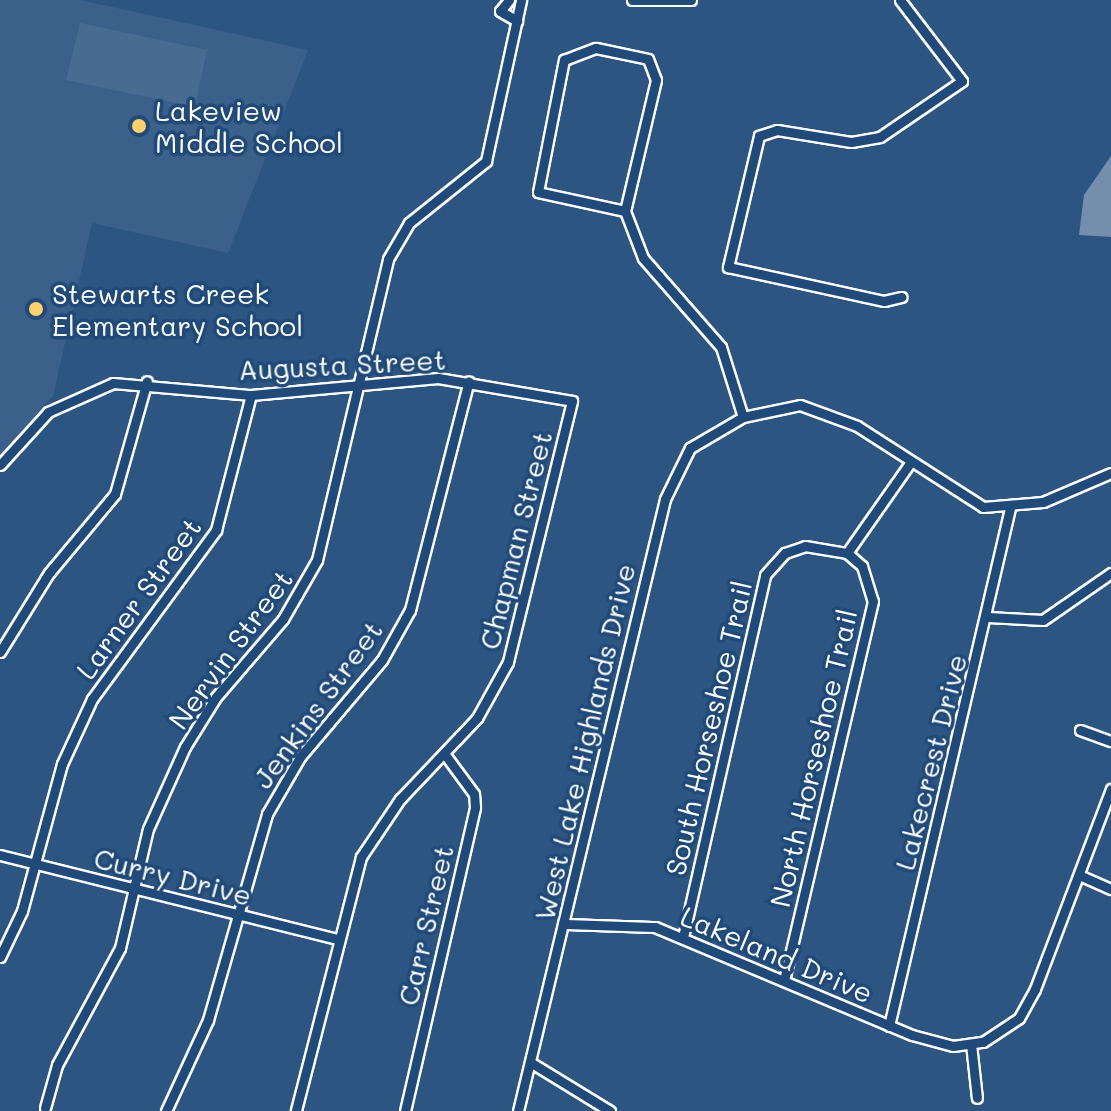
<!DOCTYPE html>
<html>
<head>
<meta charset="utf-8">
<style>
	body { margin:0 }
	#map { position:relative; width:1111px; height:1111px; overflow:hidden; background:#2c5582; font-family:Mali,sans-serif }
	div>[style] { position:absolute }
	.built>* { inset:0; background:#3b618b }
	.green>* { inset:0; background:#486b92 }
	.water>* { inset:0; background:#748fad }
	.roads { filter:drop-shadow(2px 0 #fff) drop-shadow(-2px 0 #fff) drop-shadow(0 2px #fff) drop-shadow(0 -2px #fff) }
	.minor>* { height:9px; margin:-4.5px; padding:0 4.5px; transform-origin:4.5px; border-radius:4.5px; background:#1f4a7a }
	.dots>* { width:22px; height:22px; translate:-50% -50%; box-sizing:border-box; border:4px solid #1f4a7a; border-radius:50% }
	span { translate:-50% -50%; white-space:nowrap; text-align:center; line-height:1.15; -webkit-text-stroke:7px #1f4a7a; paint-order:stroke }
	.poi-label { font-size:28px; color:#fff }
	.left { translate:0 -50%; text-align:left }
	.street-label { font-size:28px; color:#fff }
</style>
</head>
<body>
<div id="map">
	<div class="built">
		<i style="clip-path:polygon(0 0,80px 0,308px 50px,228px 253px,92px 223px,53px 396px,0 455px)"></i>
	</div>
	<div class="green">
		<i style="clip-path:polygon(80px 23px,207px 50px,195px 107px,66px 80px)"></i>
	</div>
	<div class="water">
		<i style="clip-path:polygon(1111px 156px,1111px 237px,1079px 235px,1084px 195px)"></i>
	</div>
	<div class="roads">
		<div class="minor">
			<i style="left:509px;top:0;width:14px;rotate:129deg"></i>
			<i style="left:500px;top:11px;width:20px;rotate:30deg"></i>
			<i style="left:632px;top:0;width:59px"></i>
			<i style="left:900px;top:0;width:102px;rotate:52.6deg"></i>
			<i style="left:962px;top:81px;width:99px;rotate:145.7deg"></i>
			<i style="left:880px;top:137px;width:29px;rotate:170deg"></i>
			<i style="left:851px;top:142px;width:75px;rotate:-170.8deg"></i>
			<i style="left:777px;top:130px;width:19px;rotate:162deg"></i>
			<i style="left:759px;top:136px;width:135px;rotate:103.3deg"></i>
			<i style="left:728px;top:267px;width:160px;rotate:12.3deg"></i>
			<i style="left:884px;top:301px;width:18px;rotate:-13deg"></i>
			<i style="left:596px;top:48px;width:53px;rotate:11.9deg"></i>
			<i style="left:648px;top:59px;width:22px;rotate:69deg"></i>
			<i style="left:656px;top:80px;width:135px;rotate:103.3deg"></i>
			<i style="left:625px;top:211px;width:89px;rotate:-167.7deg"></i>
			<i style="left:538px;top:192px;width:135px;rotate:-78.9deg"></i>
			<i style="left:564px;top:60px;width:34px;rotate:-21deg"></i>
			<i style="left:625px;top:211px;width:50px;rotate:69deg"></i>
			<i style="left:643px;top:258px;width:118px;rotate:48.8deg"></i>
			<i style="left:721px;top:347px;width:73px;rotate:72.6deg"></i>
			<i style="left:0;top:465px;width:72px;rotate:-47.8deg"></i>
			<i style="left:48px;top:412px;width:71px;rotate:-24deg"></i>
			<i style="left:113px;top:383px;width:139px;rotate:5deg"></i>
			<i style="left:251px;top:395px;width:188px;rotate:-5.2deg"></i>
			<i style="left:438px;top:378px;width:136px;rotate:9.7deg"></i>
			<i style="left:572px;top:401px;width:269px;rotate:103.8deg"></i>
			<i style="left:508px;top:662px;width:64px;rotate:119deg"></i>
			<i style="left:477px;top:718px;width:112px;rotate:133.5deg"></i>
			<i style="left:400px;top:799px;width:70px;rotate:123.9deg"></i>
			<i style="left:361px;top:857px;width:262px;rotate:104.4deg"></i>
			<i style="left:847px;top:553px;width:110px;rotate:-55deg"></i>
			<i style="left:988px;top:617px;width:55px;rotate:3.1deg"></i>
			<i style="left:1043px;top:620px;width:83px;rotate:-34.7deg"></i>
			<i style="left:0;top:652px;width:93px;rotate:-58.2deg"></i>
			<i style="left:49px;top:573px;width:103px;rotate:-50.1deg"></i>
			<i style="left:115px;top:494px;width:117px;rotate:-74.2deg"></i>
			<i style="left:1080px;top:730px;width:33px;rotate:20deg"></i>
			<i style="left:0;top:855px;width:347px;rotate:14deg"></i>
			<i style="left:1079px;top:875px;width:35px;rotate:24deg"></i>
			<i style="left:563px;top:924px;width:92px;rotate:1.9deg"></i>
			<i style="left:655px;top:927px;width:279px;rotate:22.8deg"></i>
			<i style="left:912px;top:1035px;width:42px;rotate:15deg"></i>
			<i style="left:953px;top:1046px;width:30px;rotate:-8deg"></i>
			<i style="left:983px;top:1042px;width:43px;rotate:-33.7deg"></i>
			<i style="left:1019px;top:1018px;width:33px;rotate:-61deg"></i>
			<i style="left:1035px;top:989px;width:214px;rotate:-69.2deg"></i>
			<i style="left:683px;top:937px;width:371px;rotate:-77.2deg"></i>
			<i style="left:765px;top:575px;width:30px;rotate:-48deg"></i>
			<i style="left:785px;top:553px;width:21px;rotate:-19deg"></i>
			<i style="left:805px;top:546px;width:43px;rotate:9.5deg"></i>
			<i style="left:847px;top:553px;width:20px;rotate:41deg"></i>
			<i style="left:862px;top:566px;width:37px;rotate:73deg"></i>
			<i style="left:873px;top:601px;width:390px;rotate:103.2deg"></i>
			<i style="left:0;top:957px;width:51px;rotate:-64.4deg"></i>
			<i style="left:22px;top:911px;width:152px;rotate:-74.8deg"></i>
			<i style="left:62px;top:764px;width:72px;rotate:-65.2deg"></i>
			<i style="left:92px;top:699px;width:210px;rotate:-53.7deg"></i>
			<i style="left:216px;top:530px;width:139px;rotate:-75.5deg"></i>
			<i style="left:889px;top:1026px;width:532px;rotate:-76.85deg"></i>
			<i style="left:971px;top:1044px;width:54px;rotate:83.7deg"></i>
			<i style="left:530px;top:1062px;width:94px;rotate:31.5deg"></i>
			<i style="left:45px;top:1108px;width:45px;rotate:-74.4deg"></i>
			<i style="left:57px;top:1065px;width:133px;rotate:-61.7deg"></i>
			<i style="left:120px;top:948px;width:122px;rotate:-76.8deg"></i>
			<i style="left:148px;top:829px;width:90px;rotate:-65.7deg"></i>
			<i style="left:185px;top:747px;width:59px;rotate:-58.2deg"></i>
			<i style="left:216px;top:697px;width:103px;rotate:-49.3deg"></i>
			<i style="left:283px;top:619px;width:68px;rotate:-60deg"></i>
			<i style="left:317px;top:560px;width:309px;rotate:-76.7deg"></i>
			<i style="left:388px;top:259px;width:42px;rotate:-59.7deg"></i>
			<i style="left:409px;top:223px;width:99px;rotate:-38.8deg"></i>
			<i style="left:486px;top:161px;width:165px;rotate:-77.7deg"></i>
			<i style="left:166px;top:1111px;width:100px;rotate:-65.2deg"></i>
			<i style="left:208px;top:1020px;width:214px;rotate:-74deg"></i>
			<i style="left:267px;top:814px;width:66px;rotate:-59.9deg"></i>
			<i style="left:300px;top:757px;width:127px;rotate:-49.8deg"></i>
			<i style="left:382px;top:660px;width:57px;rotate:-60.8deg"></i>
			<i style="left:410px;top:610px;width:236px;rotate:-75.6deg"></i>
			<i style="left:405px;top:1111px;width:312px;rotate:-77deg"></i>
			<i style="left:475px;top:807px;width:13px;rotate:-94deg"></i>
			<i style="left:474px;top:794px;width:47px;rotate:-126.4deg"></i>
			<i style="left:518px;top:1111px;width:629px;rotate:-76.49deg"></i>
			<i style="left:665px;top:499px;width:57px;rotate:-63.9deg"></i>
			<i style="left:690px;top:448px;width:61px;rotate:-30.3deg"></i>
			<i style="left:743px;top:417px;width:58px;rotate:-11.9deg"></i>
			<i style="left:800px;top:405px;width:61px;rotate:20.2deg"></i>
			<i style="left:857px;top:426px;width:150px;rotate:32.7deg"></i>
			<i style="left:983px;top:507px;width:60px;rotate:-4.8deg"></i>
			<i style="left:1043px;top:502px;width:74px;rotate:-23.1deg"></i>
		</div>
	</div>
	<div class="dots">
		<i style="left:139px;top:126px;background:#ffd166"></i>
		<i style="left:36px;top:309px;background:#ffd166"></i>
	</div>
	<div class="poi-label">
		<span class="left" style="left:155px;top:126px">Lakeview<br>Middle School</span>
		<span class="left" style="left:52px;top:309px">Stewarts Creek<br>Elementary School</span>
	</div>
	<div class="street-label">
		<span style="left:342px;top:364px;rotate:-3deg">Augusta Street</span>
		<span style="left:515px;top:540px;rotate:-76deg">Chapman Street</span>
		<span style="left:138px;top:598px;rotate:-54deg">Larner Street</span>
		<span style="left:230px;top:649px;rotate:-54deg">Nervin Street</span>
		<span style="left:317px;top:704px;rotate:-54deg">Jenkins Street</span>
		<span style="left:708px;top:728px;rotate:-77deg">South Horseshoe Trail</span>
		<span style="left:584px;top:742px;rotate:-77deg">West Lake Highlands Drive</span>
		<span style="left:813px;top:758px;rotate:-77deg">North Horseshoe Trail</span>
		<span style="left:930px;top:762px;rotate:-76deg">Lakecrest Drive</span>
		<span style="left:173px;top:876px;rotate:14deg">Curry Drive</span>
		<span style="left:425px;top:925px;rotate:-77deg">Carr Street</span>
		<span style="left:777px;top:954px;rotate:23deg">Lakeland Drive</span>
	</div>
</div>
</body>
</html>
